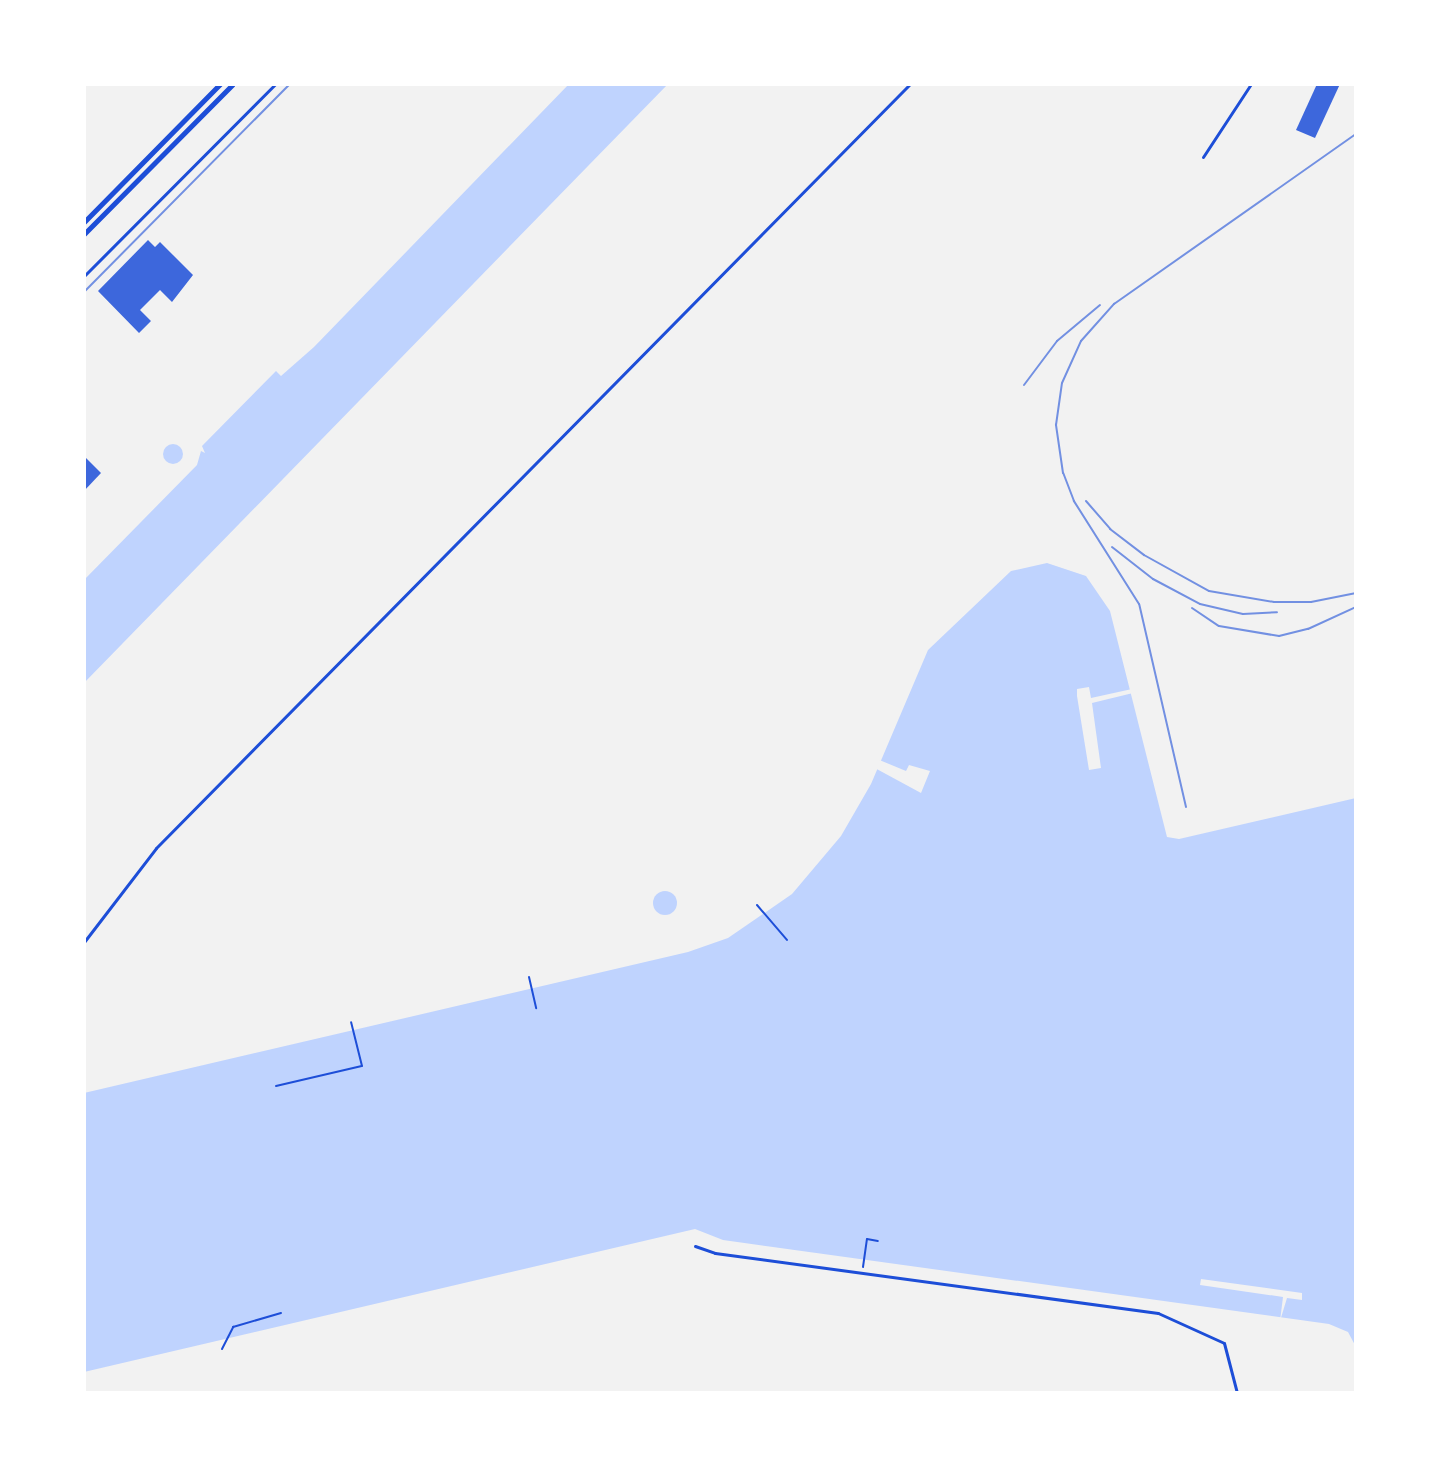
<!DOCTYPE html>
<html>
<head>
<meta charset="utf-8">
<style>
	body { margin:0 }
	#map { position:relative; width:1440px; height:1477px; overflow:hidden; background:#f2f2f2; font-family:"IBM Plex Sans",sans-serif }
	div>[style] { position:absolute }
	.water>* { inset:0; background:#bfd3fe }
	.round { border-radius:50% }
	.pier>* { inset:0; background:#f2f2f2 }
	.building>* { inset:0; background:#3d67dc }
	.path>* { height:2px; margin:-1px; padding:0 1px; transform-origin:1px; border-radius:1px; background:#1d4ed8 }
	.minor>* { height:3px; margin:-1.5px; padding:0 1.5px; transform-origin:1.5px; border-radius:1.5px; background:#1d4ed8 }
	.primary>* { height:5px; margin:-2.5px; padding:0 2.5px; transform-origin:2.5px; border-radius:2.5px; background:#1d4ed8 }
	.rail>* { height:2px; margin:-1px; padding:0 1px; transform-origin:1px; border-radius:1px; background:#7290e2 }
	span { translate:-50% -50%; white-space:nowrap; text-align:center; line-height:1.15; -webkit-text-stroke:6px #fff; paint-order:stroke }
	.frame { position:absolute; inset:0; border:86px solid #fff; pointer-events:none }
</style>
</head>
<body>
<div id="map">
	<div class="water">
		<i style="clip-path:polygon(569px 84px,668px 84px,84px 683px,84px 580px,197px 465px,201px 451px,205px 453px,202px 446px,276px 371px,281px 376px,314px 347px)"></i>
		<i class="round" style="left:163px;top:444px;width:20px;height:20px"></i>
		<i style="clip-path:polygon(1047px 563px,1086px 576px,1110px 611px,1167px 837px,1179px 839px,1356px 798px,1356px 1347px,1348px 1332px,1329px 1324px,723px 1240px,695px 1229px,84px 1372px,84px 1093px,688px 952px,728px 938px,792px 894px,841px 836px,871px 784px,928px 650px,1011px 571px)"></i>
		<i class="round" style="left:653px;top:891px;width:24px;height:24px"></i>
	</div>
	<div class="pier">
		<i style="clip-path:polygon(1089px 687px,1091px 698px,1132px 689px,1133px 693px,1092px 703px,1101px 768px,1089px 770px,1077px 696px,1077px 689px)"></i>
		<i style="clip-path:polygon(877px 759px,906px 771px,909px 765px,930px 771px,921px 793px,873px 767px)"></i>
		<i style="clip-path:polygon(1201px 1279px,1302px 1293px,1302px 1300px,1287px 1298px,1280px 1321px,1283px 1297px,1200px 1285px)"></i>
	</div>
	<div class="building">
		<i style="clip-path:polygon(1317px 84px,1340px 84px,1315px 138px,1296px 130px)"></i>
		<i style="clip-path:polygon(148px 240px,155px 247px,160px 242px,193px 275px,172px 302px,160px 290px,140px 310px,151px 321px,139px 333px,98px 291px)"></i>
		<i style="clip-path:polygon(84px 456px,101px 473px,84px 491px)"></i>
	</div>
	<div class="path">
		<i style="left:757px;top:905px;width:46px;rotate:49.4deg"></i>
		<i style="left:529px;top:977px;width:32px;rotate:77deg"></i>
		<i style="left:276px;top:1086px;width:88px;rotate:-13.1deg"></i>
		<i style="left:362px;top:1066px;width:45px;rotate:-104deg"></i>
		<i style="left:863px;top:1267px;width:28px;rotate:-82deg"></i>
		<i style="left:867px;top:1239px;width:11px;rotate:10deg"></i>
		<i style="left:222px;top:1349px;width:25px;rotate:-63deg"></i>
		<i style="left:233px;top:1327px;width:50px;rotate:-16.3deg"></i>
	</div>
	<div class="minor">
		<i style="left:1203px;top:157px;width:87px;rotate:-56.7deg"></i>
		<i style="left:84px;top:276px;width:271px;rotate:-45.1deg"></i>
		<i style="left:84px;top:942px;width:118px;rotate:-52.5deg"></i>
		<i style="left:156px;top:848px;width:1073px;rotate:-45.38deg"></i>
		<i style="left:695px;top:1246px;width:21px;rotate:19deg"></i>
		<i style="left:715px;top:1253px;width:447px;rotate:7.7deg"></i>
		<i style="left:1158px;top:1313px;width:72px;rotate:24.4deg"></i>
		<i style="left:1224px;top:1343px;width:52px;rotate:75.4deg"></i>
	</div>
	<div class="primary">
		<i style="left:84px;top:222px;width:194px;rotate:-45.4deg"></i>
		<i style="left:84px;top:234px;width:211px;rotate:-45.2deg"></i>
	</div>
	<div class="rail">
		<i style="left:84px;top:292px;width:293px;rotate:-45.3deg"></i>
		<i style="left:1024px;top:385px;width:55px;rotate:-53.1deg"></i>
		<i style="left:1057px;top:341px;width:56px;rotate:-39.9deg"></i>
		<i style="left:1086px;top:501px;width:37px;rotate:49deg"></i>
		<i style="left:1110px;top:529px;width:43px;rotate:37.4deg"></i>
		<i style="left:1144px;top:555px;width:74px;rotate:29deg"></i>
		<i style="left:1209px;top:591px;width:66px;rotate:9.6deg"></i>
		<i style="left:1274px;top:602px;width:37px"></i>
		<i style="left:1311px;top:602px;width:46px;rotate:-11.3deg"></i>
		<i style="left:1112px;top:547px;width:52px;rotate:38deg"></i>
		<i style="left:1153px;top:579px;width:53px;rotate:28deg"></i>
		<i style="left:1200px;top:604px;width:44px;rotate:13.1deg"></i>
		<i style="left:1243px;top:614px;width:34px;rotate:-3deg"></i>
		<i style="left:1192px;top:608px;width:32px;rotate:34deg"></i>
		<i style="left:1219px;top:626px;width:61px;rotate:9.5deg"></i>
		<i style="left:1279px;top:636px;width:30px;rotate:-14deg"></i>
		<i style="left:1308px;top:629px;width:53px;rotate:-24.6deg"></i>
		<i style="left:1186px;top:807px;width:208px;rotate:-103deg"></i>
		<i style="left:1139px;top:604px;width:122px;rotate:-122.3deg"></i>
		<i style="left:1074px;top:501px;width:30px;rotate:-111deg"></i>
		<i style="left:1063px;top:473px;width:49px;rotate:-98.3deg"></i>
		<i style="left:1056px;top:425px;width:42px;rotate:-81.9deg"></i>
		<i style="left:1062px;top:383px;width:46px;rotate:-65.7deg"></i>
		<i style="left:1081px;top:341px;width:50px;rotate:-48.3deg"></i>
		<i style="left:1114px;top:304px;width:296px;rotate:-35.1deg"></i>
	</div>
	<div class="frame"></div>
</div>
</body>
</html>
